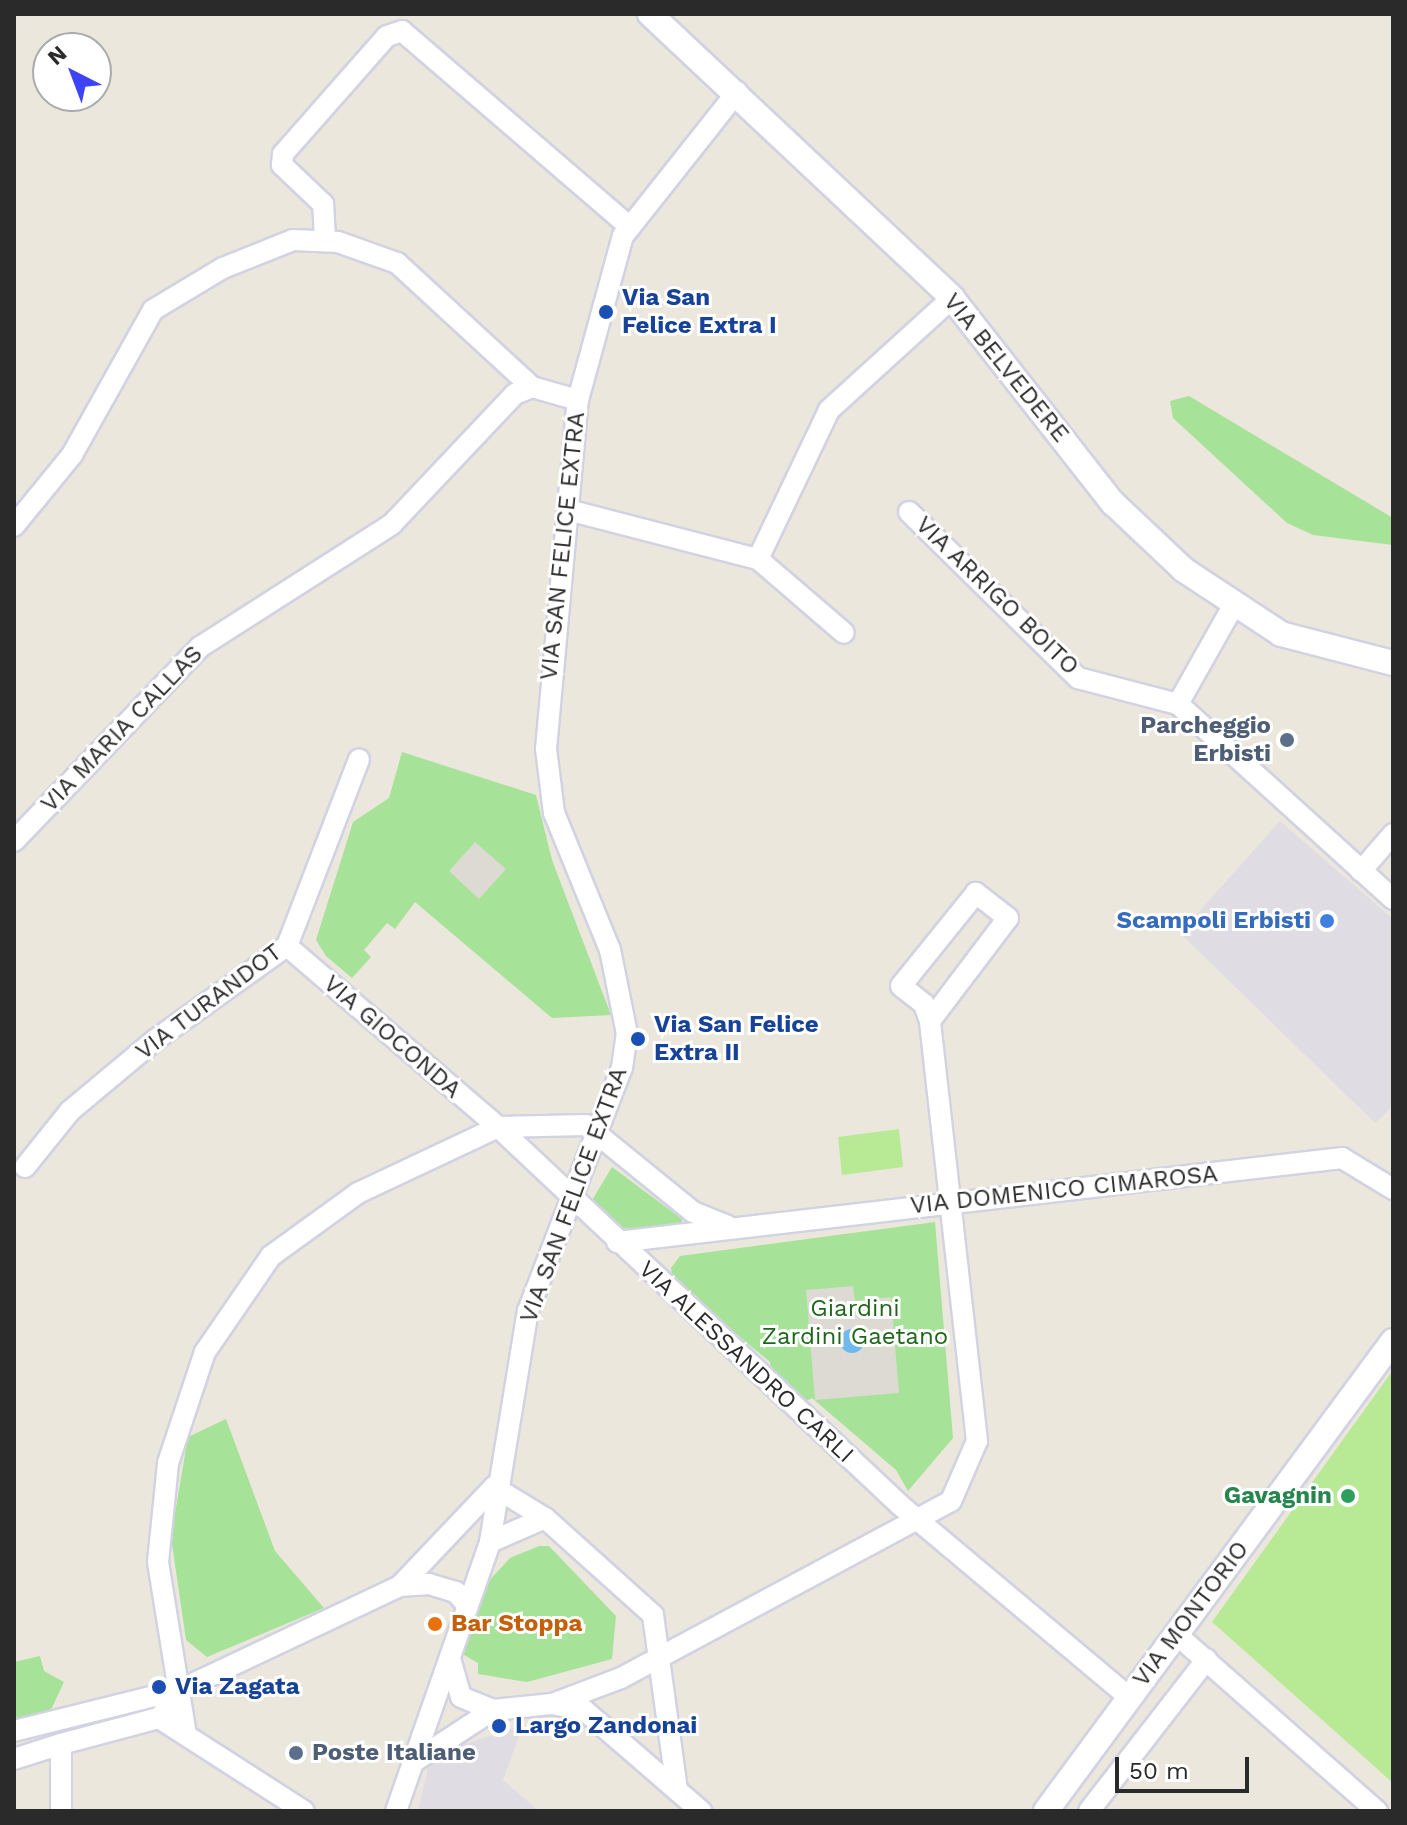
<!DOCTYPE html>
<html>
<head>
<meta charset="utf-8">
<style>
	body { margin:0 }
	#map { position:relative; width:1407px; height:1825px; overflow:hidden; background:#ece7dc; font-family:"Work Sans",sans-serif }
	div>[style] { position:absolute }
	.industrial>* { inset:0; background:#e0dce4 }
	.green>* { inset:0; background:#a6e298 }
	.pitch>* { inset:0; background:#b8e994 }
	.plaza>* { inset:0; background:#dcdad2 }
	.water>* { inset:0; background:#6fb9ed }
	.round { border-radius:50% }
	.roads { filter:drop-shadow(2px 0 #d1d2e2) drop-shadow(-2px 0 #d1d2e2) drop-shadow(0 2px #d1d2e2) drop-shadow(0 -2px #d1d2e2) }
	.minor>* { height:20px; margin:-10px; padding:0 10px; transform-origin:10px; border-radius:10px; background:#fff }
	.tertiary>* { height:24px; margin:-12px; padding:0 12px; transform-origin:12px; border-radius:12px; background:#fff }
	.dots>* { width:22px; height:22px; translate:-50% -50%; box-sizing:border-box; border:4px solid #fff; border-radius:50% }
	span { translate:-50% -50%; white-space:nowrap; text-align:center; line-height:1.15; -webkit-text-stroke:6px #fff; paint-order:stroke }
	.transit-label { font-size:24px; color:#164399; font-weight:700 }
	.left { translate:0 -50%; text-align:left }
	.street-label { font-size:24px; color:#2a2a2a }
	.service-label { font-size:24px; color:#4e5e75; font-weight:700 }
	.right { translate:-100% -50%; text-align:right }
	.shop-label { font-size:24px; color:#366cbe; font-weight:700 }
	.park-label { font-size:24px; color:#1f661b }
	.leisure-label { font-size:24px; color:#27864d; font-weight:700 }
	.food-label { font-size:24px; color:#c56008; font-weight:700 }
	.frame { position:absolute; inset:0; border:16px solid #2a2a2a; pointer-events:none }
	.north { position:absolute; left:32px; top:32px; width:80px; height:80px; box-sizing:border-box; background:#fff; border:2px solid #aaa; border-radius:50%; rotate:318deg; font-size:22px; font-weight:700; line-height:32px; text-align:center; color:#2a2a2a }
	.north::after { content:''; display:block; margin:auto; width:28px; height:36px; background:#3d44f7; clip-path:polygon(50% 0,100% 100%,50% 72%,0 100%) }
	.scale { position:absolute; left:1115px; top:1757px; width:134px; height:36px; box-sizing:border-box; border:4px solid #2a2a2a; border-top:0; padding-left:10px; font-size:24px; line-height:28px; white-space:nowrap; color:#2a2a2a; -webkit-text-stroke:6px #fff; paint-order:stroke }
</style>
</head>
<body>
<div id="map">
	<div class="industrial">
		<i style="clip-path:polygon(1280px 821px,1393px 919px,1393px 1106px,1375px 1123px,1180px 933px)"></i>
		<i style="clip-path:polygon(523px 1725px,503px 1780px,539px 1811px,418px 1811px,431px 1755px)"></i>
	</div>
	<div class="green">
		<i style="clip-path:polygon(1189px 396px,1393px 518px,1393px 545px,1313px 535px,1287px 523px,1173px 418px,1170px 401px)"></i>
		<i style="clip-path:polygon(402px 752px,536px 795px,552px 860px,611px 1015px,552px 1018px,415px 902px,395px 929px,387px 923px,364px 950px,371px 957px,352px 978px,326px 956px,316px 940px,353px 822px,389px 798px)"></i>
		<i style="clip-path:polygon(612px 1167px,682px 1219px,682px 1229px,616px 1228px,591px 1202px)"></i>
		<i style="clip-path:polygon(935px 1222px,953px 1438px,908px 1491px,896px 1470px,812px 1398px,800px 1404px,771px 1381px,770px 1362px,673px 1281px,671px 1268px,680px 1256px)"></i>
		<i style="clip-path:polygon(226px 1419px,275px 1551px,324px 1608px,207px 1657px,186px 1640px,171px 1537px,188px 1437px)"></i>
		<i style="clip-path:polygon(539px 1546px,549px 1546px,616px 1616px,612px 1659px,527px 1682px,478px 1674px,478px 1663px,459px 1652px,485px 1585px,510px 1558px)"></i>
		<i style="clip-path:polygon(40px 1656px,44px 1671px,64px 1682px,50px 1712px,14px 1721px,14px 1662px)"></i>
	</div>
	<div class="pitch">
		<i style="clip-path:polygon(899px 1129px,903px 1167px,842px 1175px,838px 1137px)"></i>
		<i style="clip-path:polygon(1393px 1370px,1393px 1783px,1212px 1622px)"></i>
	</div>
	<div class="plaza">
		<i style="clip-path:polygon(475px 842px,506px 869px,479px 899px,449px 871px)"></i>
		<i style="clip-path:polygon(853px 1286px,855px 1301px,891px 1297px,899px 1393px,815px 1400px,806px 1290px)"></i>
	</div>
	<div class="water">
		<i class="round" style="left:840px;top:1329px;width:24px;height:24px"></i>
	</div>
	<div class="roads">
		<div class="minor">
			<i style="left:325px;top:239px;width:35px;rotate:-93deg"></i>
			<i style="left:323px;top:204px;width:57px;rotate:-136.4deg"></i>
			<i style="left:282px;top:165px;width:11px;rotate:-85deg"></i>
			<i style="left:283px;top:154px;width:157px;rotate:-48.6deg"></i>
			<i style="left:387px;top:36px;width:16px;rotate:-18deg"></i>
			<i style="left:402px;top:31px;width:301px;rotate:40.7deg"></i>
			<i style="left:568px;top:510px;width:196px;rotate:14.5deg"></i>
			<i style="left:758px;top:559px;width:165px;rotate:-64.5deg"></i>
			<i style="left:829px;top:410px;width:166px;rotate:-42.3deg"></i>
			<i style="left:909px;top:512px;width:237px;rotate:44.5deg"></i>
			<i style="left:1078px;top:678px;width:103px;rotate:14.6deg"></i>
			<i style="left:14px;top:526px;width:92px;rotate:-50.8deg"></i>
			<i style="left:72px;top:455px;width:166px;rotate:-60.8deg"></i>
			<i style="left:153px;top:310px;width:82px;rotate:-31deg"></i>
			<i style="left:223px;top:268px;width:75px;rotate:-21.8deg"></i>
			<i style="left:293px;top:240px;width:45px;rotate:2.5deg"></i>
			<i style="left:338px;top:242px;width:63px;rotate:19.6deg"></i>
			<i style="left:397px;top:263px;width:183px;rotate:42.6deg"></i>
			<i style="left:758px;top:559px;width:113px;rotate:40.7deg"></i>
			<i style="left:1232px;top:608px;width:110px;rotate:119.4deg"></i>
			<i style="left:1178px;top:704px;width:290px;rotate:42.2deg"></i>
			<i style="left:14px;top:841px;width:269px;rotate:-46.2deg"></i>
			<i style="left:200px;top:647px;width:228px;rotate:-32.6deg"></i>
			<i style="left:392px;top:524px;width:179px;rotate:-46.6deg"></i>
			<i style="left:515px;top:394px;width:18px;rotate:-22deg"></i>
			<i style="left:532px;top:387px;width:48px;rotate:15.8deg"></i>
			<i style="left:1361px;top:871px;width:49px;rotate:-49.1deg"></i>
			<i style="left:287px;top:946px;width:278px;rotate:40.6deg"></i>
			<i style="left:498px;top:1127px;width:552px;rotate:43.24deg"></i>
			<i style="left:900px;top:1505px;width:299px;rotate:40deg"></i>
			<i style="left:25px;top:1167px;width:72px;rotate:-51.2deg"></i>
			<i style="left:70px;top:1111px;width:111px;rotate:-39.9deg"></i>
			<i style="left:155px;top:1040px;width:162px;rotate:-35.5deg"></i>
			<i style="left:287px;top:946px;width:200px;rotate:-68.9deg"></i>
			<i style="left:617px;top:1242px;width:730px;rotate:-6.61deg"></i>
			<i style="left:1342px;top:1158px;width:60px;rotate:31.3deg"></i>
			<i style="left:494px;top:1487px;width:60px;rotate:31.3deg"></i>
			<i style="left:545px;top:1518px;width:145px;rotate:41.9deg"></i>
			<i style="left:653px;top:1615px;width:177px;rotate:82.2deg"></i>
			<i style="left:490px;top:1542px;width:60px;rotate:-23.6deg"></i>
			<i style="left:400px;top:1586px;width:29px;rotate:-4deg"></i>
			<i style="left:429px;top:1584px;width:28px;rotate:17deg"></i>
			<i style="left:456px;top:1592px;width:17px;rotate:50deg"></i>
			<i style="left:1176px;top:1634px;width:268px;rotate:41.4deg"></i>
			<i style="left:451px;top:1662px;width:36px;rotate:74deg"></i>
			<i style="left:461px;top:1697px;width:35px;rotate:22deg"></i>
			<i style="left:552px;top:1704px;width:33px;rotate:11deg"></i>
			<i style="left:584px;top:1710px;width:155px;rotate:40.8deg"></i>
			<i style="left:159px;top:1718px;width:172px;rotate:32.7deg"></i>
			<i style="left:14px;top:1731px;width:173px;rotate:-14deg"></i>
			<i style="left:182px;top:1689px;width:241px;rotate:-25.3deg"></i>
			<i style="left:400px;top:1586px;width:137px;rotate:-46.5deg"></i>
			<i style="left:186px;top:1735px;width:175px;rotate:-99.2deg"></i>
			<i style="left:158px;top:1562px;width:100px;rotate:-84.2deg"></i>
			<i style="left:168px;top:1463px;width:117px;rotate:-71.6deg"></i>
			<i style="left:205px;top:1352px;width:116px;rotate:-55.5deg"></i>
			<i style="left:271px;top:1256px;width:107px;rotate:-35.9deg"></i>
			<i style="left:358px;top:1193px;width:155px;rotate:-25.2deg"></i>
			<i style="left:498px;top:1127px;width:88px;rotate:-1.3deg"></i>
			<i style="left:586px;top:1125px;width:138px;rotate:39.1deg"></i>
			<i style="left:693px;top:1212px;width:37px;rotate:22deg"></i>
			<i style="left:61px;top:1744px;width:101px;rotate:-14.9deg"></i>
			<i style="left:159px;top:1718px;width:13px;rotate:-51deg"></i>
			<i style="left:14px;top:1759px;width:49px;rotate:-17.7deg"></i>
			<i style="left:61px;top:1744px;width:67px;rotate:90deg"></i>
			<i style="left:415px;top:1761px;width:93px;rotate:-33.2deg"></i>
			<i style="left:493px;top:1710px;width:59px;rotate:-5.8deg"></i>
			<i style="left:552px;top:1704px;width:74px;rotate:-20.6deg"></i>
			<i style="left:621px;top:1678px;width:374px;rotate:-28.2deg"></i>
			<i style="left:951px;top:1501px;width:65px;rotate:-66.6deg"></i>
			<i style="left:977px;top:1441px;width:423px;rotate:-96.4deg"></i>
			<i style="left:930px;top:1021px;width:129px;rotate:-52.9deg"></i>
			<i style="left:1008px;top:918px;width:41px;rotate:-142deg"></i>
			<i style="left:976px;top:893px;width:119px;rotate:128.9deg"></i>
			<i style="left:901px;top:986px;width:29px;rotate:38deg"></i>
			<i style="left:924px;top:1004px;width:18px;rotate:71deg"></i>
			<i style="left:396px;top:1811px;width:285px;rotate:-70.7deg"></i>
			<i style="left:490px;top:1542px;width:234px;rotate:-80.7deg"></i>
			<i style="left:528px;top:1311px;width:261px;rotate:-68.9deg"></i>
			<i style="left:622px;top:1068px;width:34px;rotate:-82deg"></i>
			<i style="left:627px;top:1034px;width:86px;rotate:-101.4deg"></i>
			<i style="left:610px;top:950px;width:148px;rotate:-112.2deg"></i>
			<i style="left:554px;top:813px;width:64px;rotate:-97.1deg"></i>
			<i style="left:546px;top:749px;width:350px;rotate:-84.8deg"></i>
			<i style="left:578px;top:400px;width:170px;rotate:-74.7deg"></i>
			<i style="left:623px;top:236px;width:184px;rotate:-51.6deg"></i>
			<i style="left:1089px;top:1811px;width:192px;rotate:-52.2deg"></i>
		</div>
		<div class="tertiary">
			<i style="left:650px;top:14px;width:415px;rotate:43.2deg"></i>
			<i style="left:952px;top:298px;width:261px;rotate:51.9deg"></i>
			<i style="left:1113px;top:503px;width:98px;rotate:43.3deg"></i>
			<i style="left:1184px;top:570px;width:116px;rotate:33.4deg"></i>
			<i style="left:1281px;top:634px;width:116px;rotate:14.5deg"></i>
			<i style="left:1046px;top:1811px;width:584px;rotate:-53.56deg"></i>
		</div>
	</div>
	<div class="dots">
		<i style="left:606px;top:312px;background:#1a4fb4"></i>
		<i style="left:1287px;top:740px;background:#5c6f8a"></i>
		<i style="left:1327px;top:921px;background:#3f7fe0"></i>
		<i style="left:638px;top:1039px;background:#1a4fb4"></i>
		<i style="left:1348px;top:1496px;background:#2e9e5b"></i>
		<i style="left:435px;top:1624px;background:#e8710a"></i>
		<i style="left:159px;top:1687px;background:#1a4fb4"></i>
		<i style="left:499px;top:1726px;background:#1a4fb4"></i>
		<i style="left:296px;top:1753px;background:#5c6f8a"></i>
	</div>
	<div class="transit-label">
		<span class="left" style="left:622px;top:312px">Via San<br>Felice Extra I</span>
		<span class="left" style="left:654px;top:1039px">Via San Felice<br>Extra II</span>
		<span class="left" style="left:175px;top:1687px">Via Zagata</span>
		<span class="left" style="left:515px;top:1726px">Largo Zandonai</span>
	</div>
	<div class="street-label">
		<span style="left:1006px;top:368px;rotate:51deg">VIA BELVEDERE</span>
		<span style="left:563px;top:546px;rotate:-84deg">VIA SAN FELICE EXTRA</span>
		<span style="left:997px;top:596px;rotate:44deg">VIA ARRIGO BOITO</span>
		<span style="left:122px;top:729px;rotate:-46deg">VIA MARIA CALLAS</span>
		<span style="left:209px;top:1002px;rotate:-37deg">VIA TURANDOT</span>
		<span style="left:392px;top:1037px;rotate:41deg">VIA GIOCONDA</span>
		<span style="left:1064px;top:1190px;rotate:-6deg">VIA DOMENICO CIMAROSA</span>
		<span style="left:574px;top:1195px;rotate:-70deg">VIA SAN FELICE EXTRA</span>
		<span style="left:746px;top:1362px;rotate:43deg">VIA ALESSANDRO CARLI</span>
		<span style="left:1191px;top:1614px;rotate:-53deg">VIA MONTORIO</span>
	</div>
	<div class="service-label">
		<span class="right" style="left:1271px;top:740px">Parcheggio<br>Erbisti</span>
		<span class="left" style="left:312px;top:1753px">Poste Italiane</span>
	</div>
	<div class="shop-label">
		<span class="right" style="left:1311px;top:921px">Scampoli Erbisti</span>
	</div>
	<div class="park-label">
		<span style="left:855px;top:1323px">Giardini<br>Zardini Gaetano</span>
	</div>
	<div class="leisure-label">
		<span class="right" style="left:1332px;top:1496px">Gavagnin</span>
	</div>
	<div class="food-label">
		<span class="left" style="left:451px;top:1624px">Bar Stoppa</span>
	</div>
	<div class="frame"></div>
	<div class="north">N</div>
	<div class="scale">50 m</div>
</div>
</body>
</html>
